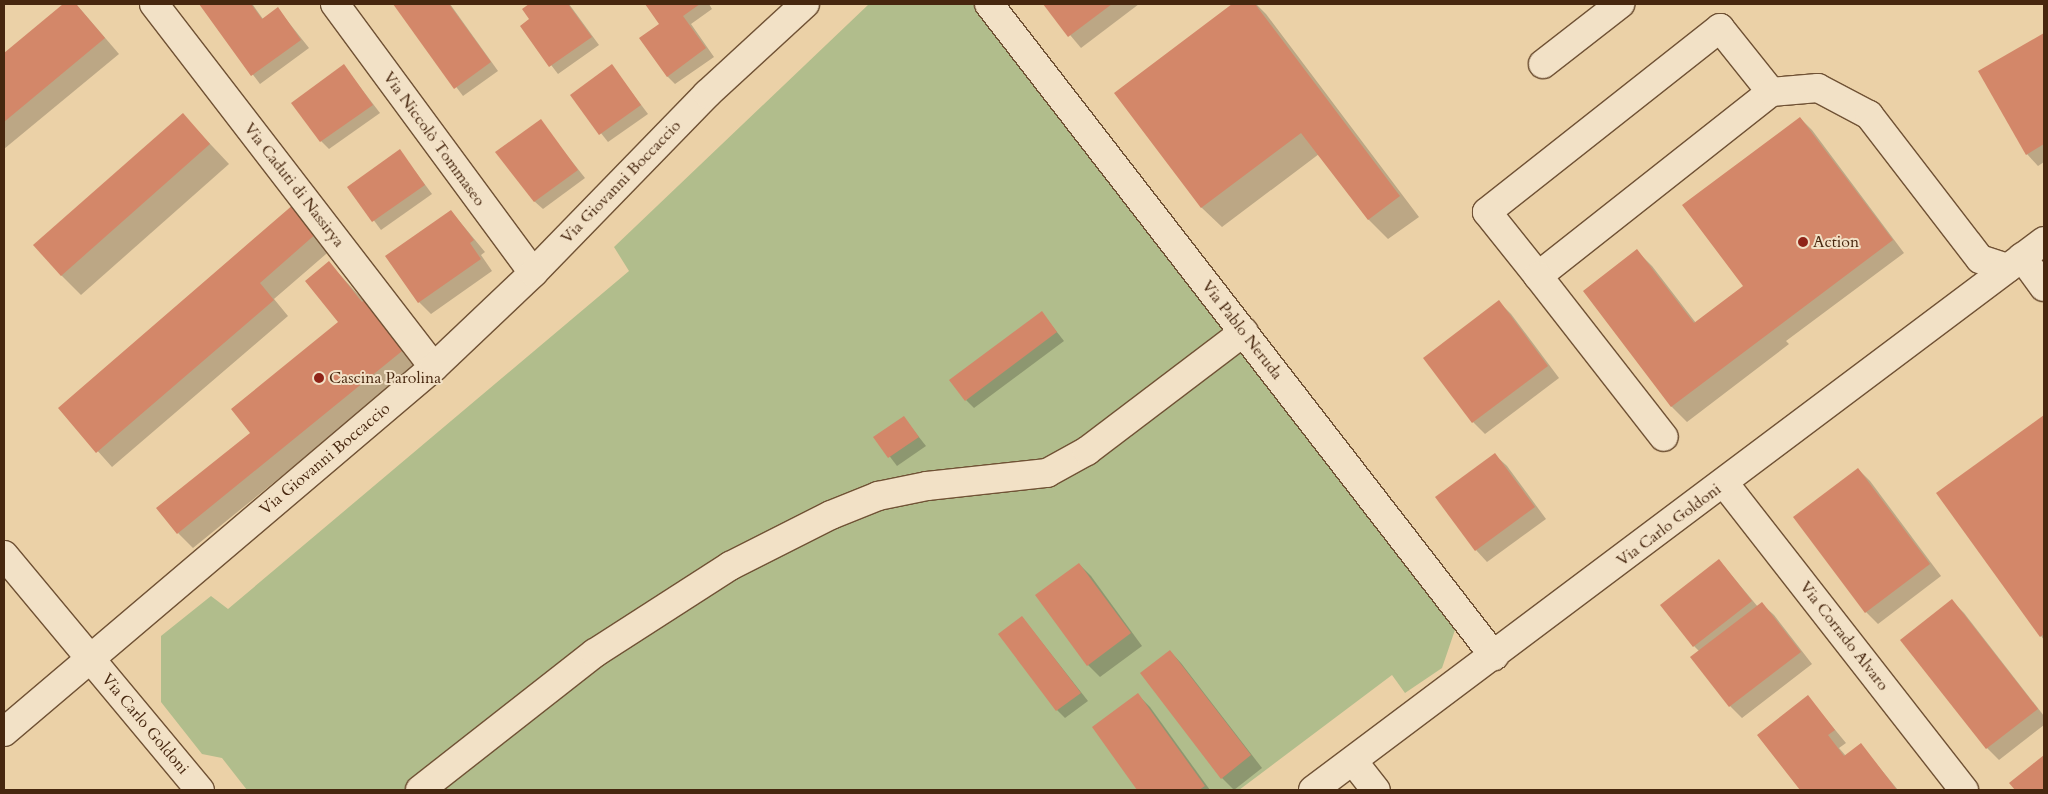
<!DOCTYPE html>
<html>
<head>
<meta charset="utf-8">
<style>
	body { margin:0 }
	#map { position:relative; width:2048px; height:794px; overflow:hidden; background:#ebd1a7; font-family:Cardo,serif }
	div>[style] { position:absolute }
	.green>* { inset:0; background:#b1bd8c }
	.shadow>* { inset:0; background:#0003 }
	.building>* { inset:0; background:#d38769 }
	.roads { filter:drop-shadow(1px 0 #705235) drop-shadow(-1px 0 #705235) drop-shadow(0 1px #705235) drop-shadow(0 -1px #705235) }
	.minor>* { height:28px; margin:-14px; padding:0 14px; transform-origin:14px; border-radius:14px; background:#f2e1c6 }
	.dots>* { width:14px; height:14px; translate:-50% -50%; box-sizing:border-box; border:2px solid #f2e1c6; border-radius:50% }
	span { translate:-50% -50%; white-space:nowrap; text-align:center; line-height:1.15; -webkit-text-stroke:4px #f2e1c6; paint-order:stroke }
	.street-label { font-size:16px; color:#47270f }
	.poi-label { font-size:16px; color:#47270f }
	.left { translate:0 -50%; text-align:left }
	.frame { position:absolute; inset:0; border:5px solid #47270f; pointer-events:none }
</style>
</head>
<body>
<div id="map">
	<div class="green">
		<i style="clip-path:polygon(869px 4px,974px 4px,1456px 627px,1442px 668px,1405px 693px,1392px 675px,1239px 790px,247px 790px,222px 758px,202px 754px,161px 702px,161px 636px,211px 596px,228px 609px,629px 271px,614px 247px)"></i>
	</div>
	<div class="shadow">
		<i style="clip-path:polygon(65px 4px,76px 4px,119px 54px,4px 149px,4px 55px)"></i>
		<i style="clip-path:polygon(200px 4px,255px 4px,253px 5px,263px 19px,278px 9px,309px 48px,260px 84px)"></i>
		<i style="clip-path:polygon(394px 4px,450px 4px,498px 71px,463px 96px)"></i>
		<i style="clip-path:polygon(532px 4px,569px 4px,599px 45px,558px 74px,521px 26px,530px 19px,524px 10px)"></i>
		<i style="clip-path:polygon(647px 4px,709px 4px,712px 9px,691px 24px,714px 57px,675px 84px,667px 76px,661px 24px)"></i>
		<i style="clip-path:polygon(1044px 4px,1139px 4px,1081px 48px)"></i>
		<i style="clip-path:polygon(1234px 4px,1256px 4px,1266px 14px,1419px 217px,1388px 239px,1368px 219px,1319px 154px,1222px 227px,1202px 208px,1116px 93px)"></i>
		<i style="clip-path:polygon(2044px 35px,2044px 162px,2038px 166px,2027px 154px,1980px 71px)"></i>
		<i style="clip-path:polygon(344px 66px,380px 113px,329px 149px,321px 141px)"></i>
		<i style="clip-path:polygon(612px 66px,648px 114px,608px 142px,571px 95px)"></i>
		<i style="clip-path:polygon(182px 114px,229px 164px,81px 295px,61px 275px)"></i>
		<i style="clip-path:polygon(1800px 118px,1812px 130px,1904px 253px,1786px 341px,1789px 344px,1687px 422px,1672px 407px,1584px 291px,1637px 251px,1652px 266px,1696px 323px,1744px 286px)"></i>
		<i style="clip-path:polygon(540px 121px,585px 178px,543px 209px,534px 201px)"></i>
		<i style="clip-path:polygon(400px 151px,432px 194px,381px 230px,349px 187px)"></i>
		<i style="clip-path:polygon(294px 206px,333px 248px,274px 299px,288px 316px,112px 467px,60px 409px)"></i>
		<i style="clip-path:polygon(451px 211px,485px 252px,481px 255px,492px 271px,431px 314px,419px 302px)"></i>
		<i style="clip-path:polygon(329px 263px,421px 363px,193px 548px,178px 533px,251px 433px,340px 322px)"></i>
		<i style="clip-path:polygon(1499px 302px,1511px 314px,1559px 378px,1485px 434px,1473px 422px,1425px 358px)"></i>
		<i style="clip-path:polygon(1042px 313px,1064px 341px,974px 408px,966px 400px)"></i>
		<i style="clip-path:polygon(2044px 417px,2044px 640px,1938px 493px)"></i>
		<i style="clip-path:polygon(904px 418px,926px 446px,897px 466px,875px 437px)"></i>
		<i style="clip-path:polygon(1495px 455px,1507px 466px,1546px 519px,1487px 562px,1476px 550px)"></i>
		<i style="clip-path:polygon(1858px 469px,1870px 481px,1941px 576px,1878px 624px,1866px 612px,1795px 517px)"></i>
		<i style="clip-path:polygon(1719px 560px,1758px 607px,1762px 604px,1774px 615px,1812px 664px,1742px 718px,1730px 706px,1700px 652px,1694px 646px)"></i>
		<i style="clip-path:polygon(1079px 564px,1091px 576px,1142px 646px,1100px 677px,1088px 665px)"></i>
		<i style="clip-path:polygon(1952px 601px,1964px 613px,2044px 716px,2044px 725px,1999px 760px,1987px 748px)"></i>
		<i style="clip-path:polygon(1022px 617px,1088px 701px,1065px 718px,1057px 710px)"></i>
		<i style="clip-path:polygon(1170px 651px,1181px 663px,1262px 768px,1234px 790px,1222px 778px)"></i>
		<i style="clip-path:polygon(1138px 695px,1150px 707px,1210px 790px,1139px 790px,1093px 727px)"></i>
		<i style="clip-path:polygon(1808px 697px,1846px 743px,1839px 748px,1846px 756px,1861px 745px,1898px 790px,1802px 790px,1759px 735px)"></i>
		<i style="clip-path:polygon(2044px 757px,2044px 790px,2017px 790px,2011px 783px)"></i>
	</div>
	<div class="building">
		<i style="clip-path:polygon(63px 4px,76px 4px,105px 38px,4px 122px,4px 53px)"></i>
		<i style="clip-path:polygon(199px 4px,251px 4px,262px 19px,278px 7px,301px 40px,251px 76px)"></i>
		<i style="clip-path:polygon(393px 4px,449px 4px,491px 62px,454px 89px)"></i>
		<i style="clip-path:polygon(529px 4px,568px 4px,592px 37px,549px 67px,520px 26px,529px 19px,522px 9px)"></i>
		<i style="clip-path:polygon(645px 4px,700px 4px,683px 16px,706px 48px,667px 77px,639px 38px,659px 24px)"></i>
		<i style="clip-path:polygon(1043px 4px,1112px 4px,1068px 37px)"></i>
		<i style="clip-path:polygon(1232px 4px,1255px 4px,1400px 196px,1368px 220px,1301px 133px,1201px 208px,1114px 93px)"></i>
		<i style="clip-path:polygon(2044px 33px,2044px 144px,2026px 155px,1978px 71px)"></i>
		<i style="clip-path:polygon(344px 64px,373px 105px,320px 142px,291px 103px)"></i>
		<i style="clip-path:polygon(612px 64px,641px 105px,599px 135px,570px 95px)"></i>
		<i style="clip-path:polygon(183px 113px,210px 144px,61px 276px,33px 245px)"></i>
		<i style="clip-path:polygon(1800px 117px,1893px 240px,1671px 407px,1583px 291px,1637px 249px,1694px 323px,1743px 286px,1682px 205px)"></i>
		<i style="clip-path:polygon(541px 119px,578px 170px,534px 202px,495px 152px)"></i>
		<i style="clip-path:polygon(400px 149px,425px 185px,372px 222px,347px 187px)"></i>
		<i style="clip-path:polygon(294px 204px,318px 232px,260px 283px,274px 300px,96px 453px,58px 408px)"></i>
		<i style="clip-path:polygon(451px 210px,474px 240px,470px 243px,481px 259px,418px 303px,385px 256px)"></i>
		<i style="clip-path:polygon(329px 261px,362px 302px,367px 298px,407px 347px,177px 534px,156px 508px,250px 433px,231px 409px,338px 322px,305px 281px)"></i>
		<i style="clip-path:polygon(1499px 300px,1548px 366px,1472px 423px,1423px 358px)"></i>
		<i style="clip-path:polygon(1042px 311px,1057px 332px,965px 401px,949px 380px)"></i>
		<i style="clip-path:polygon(2044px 415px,2044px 634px,2040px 637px,1936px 493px)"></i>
		<i style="clip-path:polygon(904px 416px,919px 437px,888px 458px,873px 437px)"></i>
		<i style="clip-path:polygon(1495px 453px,1535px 507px,1475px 551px,1435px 497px)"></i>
		<i style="clip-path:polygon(1858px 468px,1930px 564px,1865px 613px,1793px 517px)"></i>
		<i style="clip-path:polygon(1719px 559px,1752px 601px,1693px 647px,1660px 605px)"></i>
		<i style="clip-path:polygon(1079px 563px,1131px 633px,1087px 666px,1035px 595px)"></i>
		<i style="clip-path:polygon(1952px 599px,2038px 709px,1986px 749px,1900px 640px)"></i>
		<i style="clip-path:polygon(1762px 602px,1801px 652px,1729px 707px,1690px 657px)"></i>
		<i style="clip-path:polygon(1022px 616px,1081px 693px,1056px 711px,998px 634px)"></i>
		<i style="clip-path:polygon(1170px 650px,1251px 755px,1221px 779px,1140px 673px)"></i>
		<i style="clip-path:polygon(1138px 693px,1205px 786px,1199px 790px,1137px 790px,1092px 727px)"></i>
		<i style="clip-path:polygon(1808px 695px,1835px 730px,1828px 735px,1844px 756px,1861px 743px,1897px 790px,1800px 790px,1757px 735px)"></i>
		<i style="clip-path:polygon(2044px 755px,2044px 790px,2015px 790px,2009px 783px)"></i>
	</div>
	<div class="roads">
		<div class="minor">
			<i style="left:154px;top:4px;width:458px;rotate:52.4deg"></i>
			<i style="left:335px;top:4px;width:334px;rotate:53.6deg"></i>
			<i style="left:989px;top:4px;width:825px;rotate:52.24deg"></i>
			<i style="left:1543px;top:64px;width:98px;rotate:-37.9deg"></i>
			<i style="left:1771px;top:92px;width:82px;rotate:-128.6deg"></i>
			<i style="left:1720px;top:28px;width:297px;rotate:141.7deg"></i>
			<i style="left:1487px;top:212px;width:82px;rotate:51.4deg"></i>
			<i style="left:1538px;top:276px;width:297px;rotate:-38.3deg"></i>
			<i style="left:1771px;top:92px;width:47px;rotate:-4.9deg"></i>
			<i style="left:1818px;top:88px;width:58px;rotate:27.9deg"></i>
			<i style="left:1869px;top:115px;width:182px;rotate:52.4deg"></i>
			<i style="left:1980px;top:259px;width:29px;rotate:18deg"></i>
			<i style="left:2022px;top:257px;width:37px;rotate:54deg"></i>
			<i style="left:1538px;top:276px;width:204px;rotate:52deg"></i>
			<i style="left:1724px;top:483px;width:390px;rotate:52deg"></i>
			<i style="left:4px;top:555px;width:306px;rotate:50.2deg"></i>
			<i style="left:4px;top:732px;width:564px;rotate:-40.33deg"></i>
			<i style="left:434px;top:367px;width:137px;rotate:-43.5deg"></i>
			<i style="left:533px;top:273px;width:250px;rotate:-45.8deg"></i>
			<i style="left:707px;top:94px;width:133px;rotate:-42.6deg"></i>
			<i style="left:1353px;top:761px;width:37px;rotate:52deg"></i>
			<i style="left:420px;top:790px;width:222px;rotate:-38.1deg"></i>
			<i style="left:595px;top:653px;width:161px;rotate:-32.8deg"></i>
			<i style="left:730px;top:566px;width:113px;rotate:-26.8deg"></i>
			<i style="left:831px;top:515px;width:51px;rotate:-22deg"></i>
			<i style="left:878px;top:496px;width:50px;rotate:-11.5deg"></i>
			<i style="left:927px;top:486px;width:121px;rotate:-6.2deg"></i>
			<i style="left:1047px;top:473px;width:46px;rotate:-28.8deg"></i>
			<i style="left:1087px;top:451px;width:197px;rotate:-37.2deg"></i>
			<i style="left:1313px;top:790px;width:914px;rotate:-36.91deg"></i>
		</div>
	</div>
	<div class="dots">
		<i style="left:1803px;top:242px;background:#8f2418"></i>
		<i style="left:319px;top:378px;background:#8f2418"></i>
	</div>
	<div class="street-label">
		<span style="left:434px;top:139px;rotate:54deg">Via Niccolò Tommaseo</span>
		<span style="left:621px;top:182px;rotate:-46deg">Via Giovanni Boccaccio</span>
		<span style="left:294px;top:185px;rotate:52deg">Via Caduti di Nassirya</span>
		<span style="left:1242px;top:330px;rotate:52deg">Via Pablo Neruda</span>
		<span style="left:325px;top:459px;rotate:-40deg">Via Giovanni Boccaccio</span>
		<span style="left:1669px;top:525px;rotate:-37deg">Via Carlo Goldoni</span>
		<span style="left:1844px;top:636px;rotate:52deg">Via Corrado Alvaro</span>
		<span style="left:145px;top:724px;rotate:50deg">Via Carlo Goldoni</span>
	</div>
	<div class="poi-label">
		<span class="left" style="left:1813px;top:242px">Action</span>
		<span class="left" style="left:329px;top:378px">Cascina Parolina</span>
	</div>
	<div class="frame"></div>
</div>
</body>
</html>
